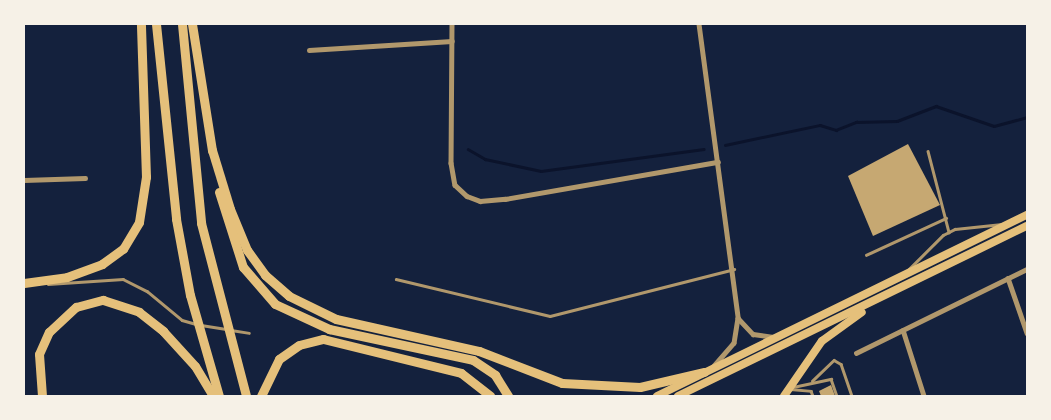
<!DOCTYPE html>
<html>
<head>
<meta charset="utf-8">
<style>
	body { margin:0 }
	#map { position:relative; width:1051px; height:420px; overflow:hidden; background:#14213d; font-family:Ubuntu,sans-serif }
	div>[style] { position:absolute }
	.stream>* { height:2.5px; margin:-1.25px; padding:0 1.25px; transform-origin:1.25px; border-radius:1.25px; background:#0b132b }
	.building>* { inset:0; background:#c6a872 }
	.service>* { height:2.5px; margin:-1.25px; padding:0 1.25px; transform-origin:1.25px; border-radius:1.25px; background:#b1986c }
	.minor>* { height:4.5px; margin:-2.25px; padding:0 2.25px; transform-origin:2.25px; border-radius:2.25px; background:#b1986c }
	.primary>* { height:8px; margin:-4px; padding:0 4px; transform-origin:4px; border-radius:4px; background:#e5c07b }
	.motorway>* { height:9px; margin:-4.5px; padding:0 4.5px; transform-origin:4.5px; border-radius:4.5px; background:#e5c07b }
	span { translate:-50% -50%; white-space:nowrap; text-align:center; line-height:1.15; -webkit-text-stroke:4px #f6f1e7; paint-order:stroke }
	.frame { position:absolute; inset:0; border:25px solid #f6f1e7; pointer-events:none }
</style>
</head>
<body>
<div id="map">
	<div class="stream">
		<i style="left:725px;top:145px;width:97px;rotate:-11.9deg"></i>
		<i style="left:820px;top:125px;width:17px;rotate:17deg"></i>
		<i style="left:836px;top:130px;width:22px;rotate:-22deg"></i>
		<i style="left:856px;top:122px;width:41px;rotate:-1.4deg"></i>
		<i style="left:897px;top:121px;width:42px;rotate:-21deg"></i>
		<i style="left:936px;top:106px;width:61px;rotate:19deg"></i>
		<i style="left:994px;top:126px;width:34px;rotate:-15deg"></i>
		<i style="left:468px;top:149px;width:20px;rotate:30deg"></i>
		<i style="left:485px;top:159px;width:57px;rotate:12.1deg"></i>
		<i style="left:541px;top:171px;width:164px;rotate:-7.7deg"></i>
	</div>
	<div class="building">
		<i style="clip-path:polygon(908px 144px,940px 205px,873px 236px,848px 176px)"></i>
		<i style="clip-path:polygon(831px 385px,835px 396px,821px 396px,819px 391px)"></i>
	</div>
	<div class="service">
		<i style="left:928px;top:151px;width:84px;rotate:75.5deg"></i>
		<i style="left:866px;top:255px;width:88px;rotate:-24.8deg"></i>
		<i style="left:909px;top:269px;width:48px;rotate:-45deg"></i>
		<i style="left:943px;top:235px;width:13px;rotate:-27deg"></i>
		<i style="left:955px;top:229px;width:47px;rotate:-6.1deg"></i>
		<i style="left:396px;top:279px;width:158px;rotate:13.5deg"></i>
		<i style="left:550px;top:316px;width:190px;rotate:-14.3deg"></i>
		<i style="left:48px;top:284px;width:75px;rotate:-3.8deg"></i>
		<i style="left:123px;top:279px;width:27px;rotate:27deg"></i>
		<i style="left:147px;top:291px;width:45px;rotate:39.6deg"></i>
		<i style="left:182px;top:320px;width:15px;rotate:16deg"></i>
		<i style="left:201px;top:325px;width:25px;rotate:9deg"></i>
		<i style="left:231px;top:330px;width:18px;rotate:9deg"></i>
		<i style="left:812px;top:381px;width:30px;rotate:-44deg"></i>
		<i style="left:834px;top:360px;width:8px;rotate:30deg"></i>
		<i style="left:841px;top:364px;width:34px;rotate:71deg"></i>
		<i style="left:793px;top:387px;width:39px;rotate:-12deg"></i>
		<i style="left:831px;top:379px;width:18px;rotate:71deg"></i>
		<i style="left:790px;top:389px;width:21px;rotate:5deg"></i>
		<i style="left:811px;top:391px;width:5px;rotate:68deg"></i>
	</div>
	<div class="minor">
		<i style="left:452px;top:24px;width:139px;rotate:90.4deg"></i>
		<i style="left:451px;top:163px;width:22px;rotate:80deg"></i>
		<i style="left:455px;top:185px;width:16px;rotate:43deg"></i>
		<i style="left:467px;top:196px;width:14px;rotate:21deg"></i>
		<i style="left:480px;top:201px;width:25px;rotate:-5deg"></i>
		<i style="left:505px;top:199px;width:216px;rotate:-9.9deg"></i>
		<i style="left:699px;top:24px;width:297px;rotate:82.4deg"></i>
		<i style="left:738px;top:318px;width:25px;rotate:99deg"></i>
		<i style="left:734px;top:343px;width:32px;rotate:131deg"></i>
		<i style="left:309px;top:50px;width:143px;rotate:-3.6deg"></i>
		<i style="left:24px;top:180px;width:61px;rotate:-1.9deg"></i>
		<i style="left:1008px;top:278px;width:58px;rotate:70.9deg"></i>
		<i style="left:738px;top:318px;width:22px;rotate:47deg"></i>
		<i style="left:753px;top:334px;width:22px;rotate:8deg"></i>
		<i style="left:903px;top:330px;width:69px;rotate:72.3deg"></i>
		<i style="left:856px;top:353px;width:191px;rotate:-26.2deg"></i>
	</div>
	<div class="primary">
		<i style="left:657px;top:396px;width:412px;rotate:-26.1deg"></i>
		<i style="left:678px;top:396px;width:388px;rotate:-26deg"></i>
		<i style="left:784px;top:396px;width:67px;rotate:-55.4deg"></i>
		<i style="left:822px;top:341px;width:49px;rotate:-35.9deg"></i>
	</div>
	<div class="motorway">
		<i style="left:156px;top:24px;width:196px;rotate:84.1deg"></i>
		<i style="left:176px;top:219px;width:77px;rotate:79.6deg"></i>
		<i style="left:190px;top:295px;width:105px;rotate:74deg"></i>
		<i style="left:182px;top:24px;width:200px;rotate:84.5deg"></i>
		<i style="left:201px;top:223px;width:179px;rotate:75.4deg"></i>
		<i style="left:192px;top:24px;width:128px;rotate:81deg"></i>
		<i style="left:212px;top:150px;width:62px;rotate:73deg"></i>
		<i style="left:230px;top:209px;width:44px;rotate:67.5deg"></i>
		<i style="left:247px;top:250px;width:31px;rotate:54deg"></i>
		<i style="left:265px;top:275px;width:32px;rotate:41deg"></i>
		<i style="left:289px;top:296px;width:52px;rotate:26.1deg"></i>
		<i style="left:336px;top:319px;width:147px;rotate:12.6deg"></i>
		<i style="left:479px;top:351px;width:89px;rotate:21.1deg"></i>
		<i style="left:562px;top:383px;width:78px;rotate:2.9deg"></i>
		<i style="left:640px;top:387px;width:66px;rotate:-13.2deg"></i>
		<i style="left:219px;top:192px;width:79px;rotate:72.3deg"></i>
		<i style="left:243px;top:267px;width:49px;rotate:49.1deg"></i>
		<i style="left:275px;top:304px;width:60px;rotate:24.8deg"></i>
		<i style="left:329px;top:329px;width:147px;rotate:12.1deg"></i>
		<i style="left:473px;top:360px;width:27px;rotate:34deg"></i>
		<i style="left:495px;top:375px;width:25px;rotate:58deg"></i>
		<i style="left:24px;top:283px;width:43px;rotate:-7.9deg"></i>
		<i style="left:67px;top:277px;width:37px;rotate:-20deg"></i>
		<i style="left:102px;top:264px;width:26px;rotate:-36deg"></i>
		<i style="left:123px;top:249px;width:31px;rotate:-59deg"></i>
		<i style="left:139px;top:222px;width:46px;rotate:-81.2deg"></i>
		<i style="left:146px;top:177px;width:153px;rotate:-91.9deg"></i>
		<i style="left:42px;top:396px;width:42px;rotate:-94.1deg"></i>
		<i style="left:39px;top:354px;width:24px;rotate:-66deg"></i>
		<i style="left:49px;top:332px;width:37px;rotate:-43deg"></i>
		<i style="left:76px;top:307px;width:28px;rotate:-15deg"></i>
		<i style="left:103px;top:300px;width:38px;rotate:18deg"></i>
		<i style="left:139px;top:312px;width:31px;rotate:38deg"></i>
		<i style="left:163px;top:331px;width:47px;rotate:47.6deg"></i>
		<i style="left:195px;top:366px;width:35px;rotate:59deg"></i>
		<i style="left:261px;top:396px;width:41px;rotate:-64.1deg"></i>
		<i style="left:279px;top:359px;width:24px;rotate:-35deg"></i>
		<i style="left:299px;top:345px;width:25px;rotate:-14deg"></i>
		<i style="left:323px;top:339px;width:142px;rotate:13.8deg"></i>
		<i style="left:461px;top:373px;width:37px;rotate:38deg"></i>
	</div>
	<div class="frame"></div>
</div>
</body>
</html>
